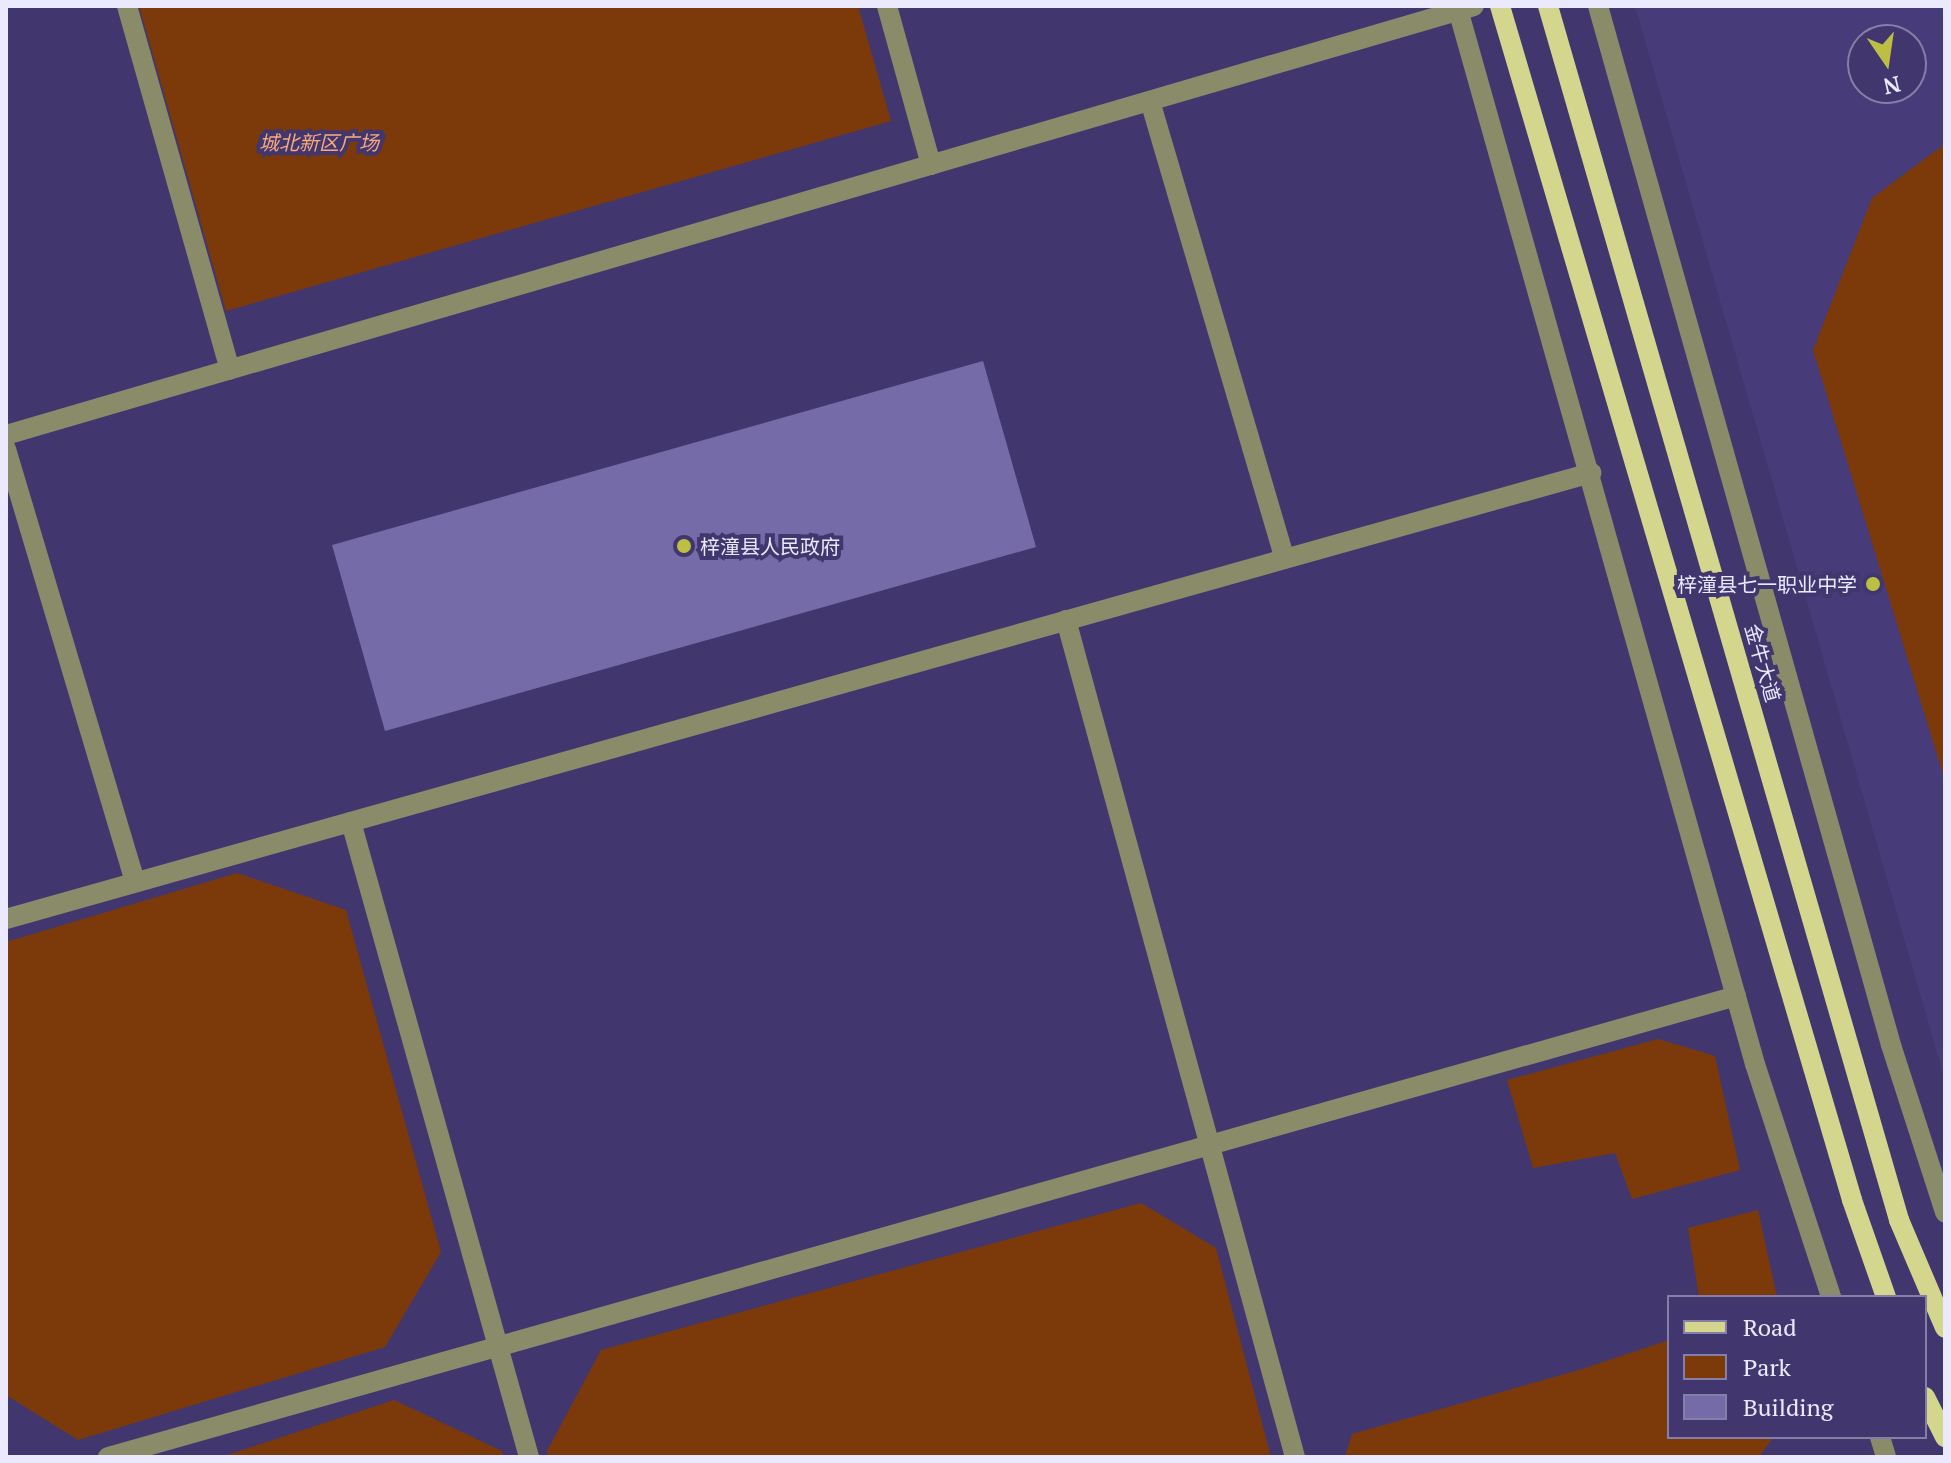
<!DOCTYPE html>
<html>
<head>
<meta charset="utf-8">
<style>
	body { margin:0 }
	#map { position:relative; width:1951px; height:1463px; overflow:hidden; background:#41376e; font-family:"PT Serif","Noto Sans SC",serif }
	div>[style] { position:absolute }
	.built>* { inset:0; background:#483b7a }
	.green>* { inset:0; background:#7c3a0a }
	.building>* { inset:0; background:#756ba8 }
	.minor>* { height:20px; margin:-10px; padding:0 10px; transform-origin:10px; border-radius:10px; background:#8a8c69 }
	.major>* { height:20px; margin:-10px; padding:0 10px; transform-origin:10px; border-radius:10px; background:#d3d68c }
	.dots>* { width:22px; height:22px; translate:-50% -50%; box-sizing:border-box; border:4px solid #41376e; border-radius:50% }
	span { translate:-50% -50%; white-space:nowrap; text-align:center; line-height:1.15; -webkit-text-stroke:8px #41376e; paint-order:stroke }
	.park-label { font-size:20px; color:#faa97b; font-style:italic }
	.poi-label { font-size:20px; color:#eae9fd }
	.left { translate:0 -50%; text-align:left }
	.right { translate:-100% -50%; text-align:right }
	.street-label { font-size:20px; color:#eae9fd }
	.frame { position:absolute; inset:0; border:8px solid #eae9fd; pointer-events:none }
	.legend { position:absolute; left:1667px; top:1295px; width:260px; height:144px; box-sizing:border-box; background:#41376e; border:2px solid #857ea7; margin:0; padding:10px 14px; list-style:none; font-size:24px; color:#eae9fd }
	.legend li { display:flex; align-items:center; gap:16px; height:40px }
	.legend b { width:40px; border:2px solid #857ea7 }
	.north { position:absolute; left:1847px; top:24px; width:80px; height:80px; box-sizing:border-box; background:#41376e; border:2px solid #857ea7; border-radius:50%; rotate:167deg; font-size:22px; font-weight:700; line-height:32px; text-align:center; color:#eae9fd }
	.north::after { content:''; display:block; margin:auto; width:28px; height:36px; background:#bdbf43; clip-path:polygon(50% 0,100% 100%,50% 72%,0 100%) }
</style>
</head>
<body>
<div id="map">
	<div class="built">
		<i style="clip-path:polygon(evenodd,1635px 6px,1945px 6px,1945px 1080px,1635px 6px,1863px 40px,1911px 40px,1911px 88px,1863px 88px,1863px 40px)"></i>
	</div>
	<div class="green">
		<i style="clip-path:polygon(139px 6px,858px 6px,891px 121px,226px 311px)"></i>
		<i style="clip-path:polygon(1945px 144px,1945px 781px,1813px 350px,1872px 198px)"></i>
		<i style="clip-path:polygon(237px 873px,346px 910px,441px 1252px,385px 1347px,78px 1440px,6px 1395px,6px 942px)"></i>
		<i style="clip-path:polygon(1658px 1039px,1715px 1056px,1740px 1170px,1632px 1199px,1615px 1153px,1533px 1168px,1507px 1080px)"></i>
		<i style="clip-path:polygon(1141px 1203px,1216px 1248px,1271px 1457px,549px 1457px,547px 1451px,601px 1350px)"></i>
		<i style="clip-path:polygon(1758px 1210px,1777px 1297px,1699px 1297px,1688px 1228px)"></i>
		<i style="clip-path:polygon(1669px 1340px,1669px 1437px,1773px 1437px,1759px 1457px,1345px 1457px,1352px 1434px,1579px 1370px)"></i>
		<i style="clip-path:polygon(394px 1400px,502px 1451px,504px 1457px,221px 1457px)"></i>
	</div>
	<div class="building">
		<i style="clip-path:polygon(983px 361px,1036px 547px,385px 731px,332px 545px)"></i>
	</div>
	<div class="minor">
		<i style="left:127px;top:6px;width:378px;rotate:74.2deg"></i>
		<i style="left:887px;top:6px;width:165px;rotate:74.5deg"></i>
		<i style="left:1457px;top:6px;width:1099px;rotate:74.27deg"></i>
		<i style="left:1755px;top:1064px;width:245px;rotate:71.9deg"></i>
		<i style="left:1598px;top:6px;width:1080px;rotate:74.25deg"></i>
		<i style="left:1891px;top:1045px;width:176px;rotate:72.1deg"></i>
		<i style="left:1150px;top:101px;width:477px;rotate:73.6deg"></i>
		<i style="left:6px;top:435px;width:1529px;rotate:-16.29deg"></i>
		<i style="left:6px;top:449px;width:452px;rotate:73.4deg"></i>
		<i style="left:1066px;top:620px;width:868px;rotate:74.7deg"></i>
		<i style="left:351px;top:822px;width:659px;rotate:74.34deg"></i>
		<i style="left:6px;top:919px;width:1647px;rotate:-15.72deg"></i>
		<i style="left:1880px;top:1437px;width:21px;rotate:73deg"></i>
		<i style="left:108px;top:1457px;width:1692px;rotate:-15.81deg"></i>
	</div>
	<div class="major">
		<i style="left:1500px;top:6px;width:1245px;rotate:73.57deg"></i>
		<i style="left:1852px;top:1200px;width:103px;rotate:70.7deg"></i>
		<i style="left:1548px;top:6px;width:1264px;rotate:73.87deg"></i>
		<i style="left:1899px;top:1220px;width:117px;rotate:66.9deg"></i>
		<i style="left:1925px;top:1397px;width:45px;rotate:63.4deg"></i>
	</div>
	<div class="dots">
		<i style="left:684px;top:546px;background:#bdbf43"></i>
		<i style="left:1873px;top:584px;background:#bdbf43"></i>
	</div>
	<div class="park-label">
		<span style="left:319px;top:142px">城北新区广场</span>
	</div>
	<div class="poi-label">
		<span class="left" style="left:700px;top:546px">梓潼县人民政府</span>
		<span class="right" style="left:1857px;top:584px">梓潼县七一职业中学</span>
	</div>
	<div class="street-label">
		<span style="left:1763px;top:663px;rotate:74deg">金牛大道</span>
	</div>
	<div class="frame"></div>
	<ul class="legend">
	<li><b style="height:10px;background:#d3d68c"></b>Road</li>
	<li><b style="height:22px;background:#7c3a0a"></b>Park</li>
	<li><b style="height:22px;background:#756ba8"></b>Building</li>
	</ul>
	<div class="north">N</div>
</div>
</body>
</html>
